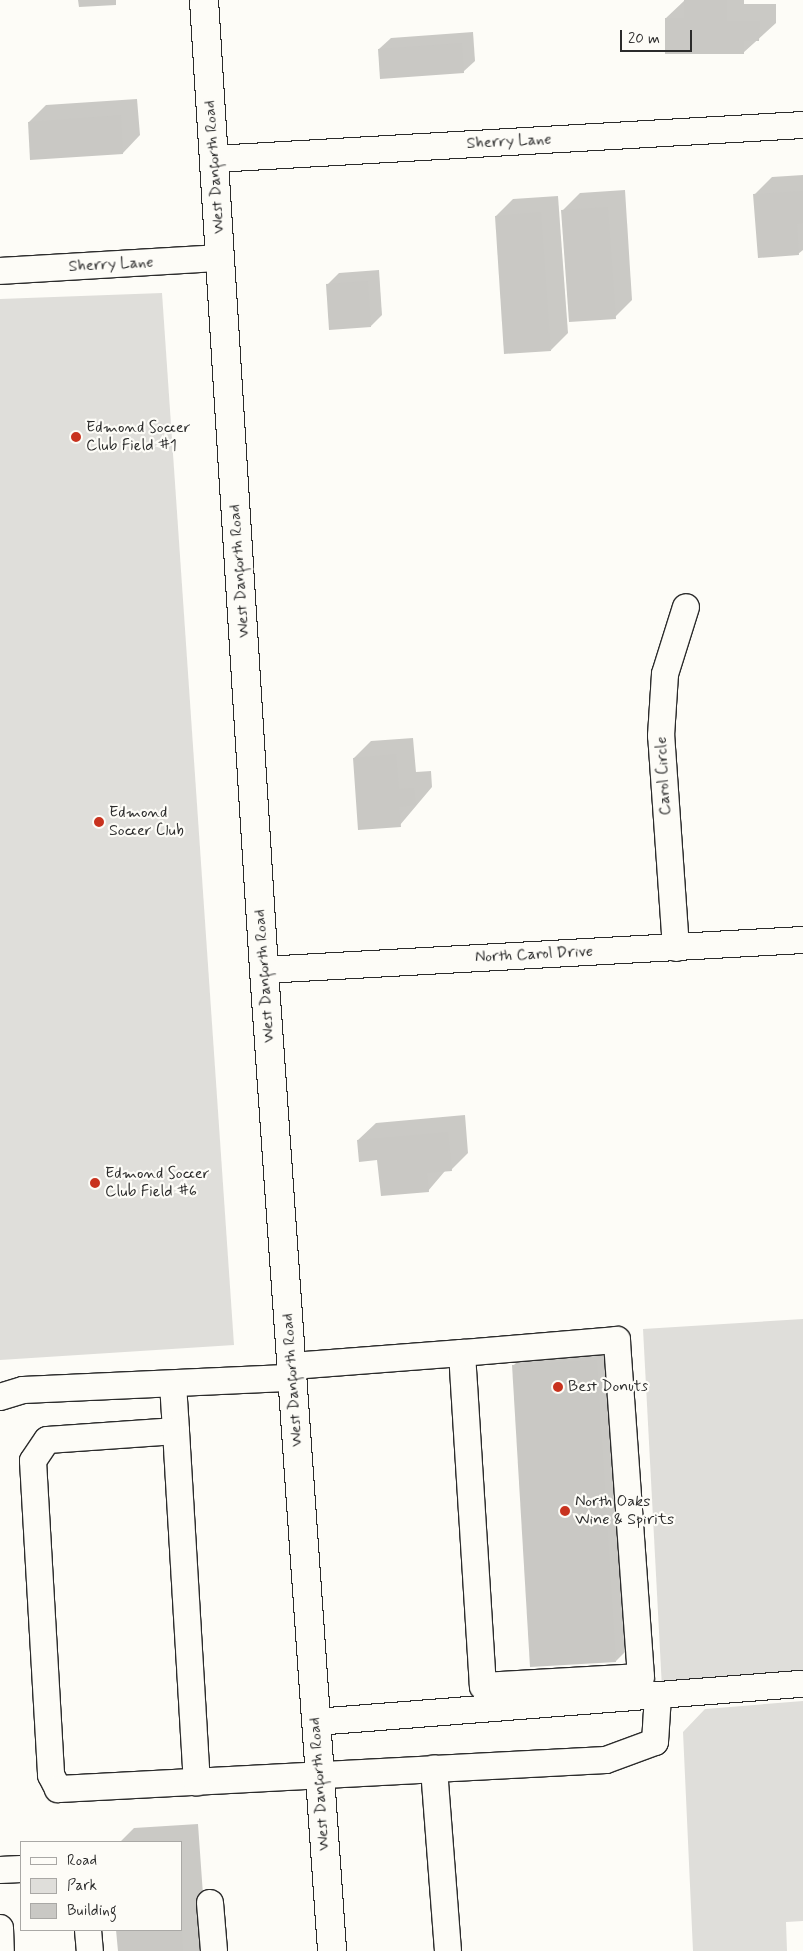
<!DOCTYPE html>
<html>
<head>
<meta charset="utf-8">
<style>
	body { margin:0 }
	#map { position:relative; width:803px; height:1951px; overflow:hidden; background:#fdfcf7; font-family:Mynerve,sans-serif }
	div>[style] { position:absolute }
	.green>* { inset:0; background:#dfdeda }
	.shadow>* { inset:0; background:#0003 }
	.building>* { inset:0; background:#c9c8c4 }
	.roads { filter:drop-shadow(1px 0 #2b2b2b) drop-shadow(-1px 0 #2b2b2b) drop-shadow(0 1px #2b2b2b) drop-shadow(0 -1px #2b2b2b) }
	.minor>* { height:26px; margin:-13px; padding:0 13px; transform-origin:13px; border-radius:13px; background:#fdfcf7 }
	.major>* { height:28px; margin:-14px; padding:0 14px; transform-origin:14px; border-radius:14px; background:#fdfcf7 }
	.dots>* { width:14px; height:14px; translate:-50% -50%; box-sizing:border-box; border:2px solid #fdfcf7; border-radius:50% }
	span { translate:-50% -50%; white-space:nowrap; text-align:center; line-height:1.15; -webkit-text-stroke:4.5px #fdfcf7; paint-order:stroke }
	.street-label { font-size:16px; color:#2b2b2b }
	.poi-label { font-size:16px; color:#2b2b2b }
	.left { translate:0 -50%; text-align:left }
	.legend { position:absolute; left:20px; top:1841px; width:162px; height:90px; box-sizing:border-box; background:#fdfcf7; border:1px solid #a9a8a5; margin:0; padding:6px 9px; list-style:none; font-size:15px; color:#2b2b2b }
	.legend li { display:flex; align-items:center; gap:10px; height:25px }
	.legend b { width:25px; border:1px solid #a9a8a5 }
	.scale { position:absolute; left:620px; top:30px; width:72px; height:22px; box-sizing:border-box; border:2px solid #2b2b2b; border-top:0; padding-left:6px; font-size:15px; line-height:18px; white-space:nowrap; color:#2b2b2b; -webkit-text-stroke:4px #fdfcf7; paint-order:stroke }
</style>
</head>
<body>
<div id="map">
	<div class="green">
		<i style="clip-path:polygon(162px 293px,234px 1345px,0 1360px,0 299px)"></i>
		<i style="clip-path:polygon(803px 1319px,803px 1678px,662px 1688px,643px 1329px)"></i>
		<i style="clip-path:polygon(803px 1701px,803px 1921px,786px 1922px,787px 1951px,693px 1951px,683px 1732px,705px 1709px)"></i>
	</div>
	<div class="shadow">
		<i style="clip-path:polygon(685px 0,744px 0,744px 4px,776px 4px,776px 23px,743px 53px,666px 18px)"></i>
		<i style="clip-path:polygon(473px 32px,475px 61px,463px 72px,379px 49px,391px 38px)"></i>
		<i style="clip-path:polygon(137px 99px,140px 135px,123px 153px,29px 122px,46px 105px)"></i>
		<i style="clip-path:polygon(803px 175px,803px 250px,798px 254px,755px 194px,772px 177px)"></i>
		<i style="clip-path:polygon(625px 190px,632px 300px,615px 317px,563px 210px,580px 193px)"></i>
		<i style="clip-path:polygon(558px 196px,568px 333px,551px 350px,496px 216px,513px 199px)"></i>
		<i style="clip-path:polygon(379px 270px,382px 315px,371px 326px,328px 284px,339px 273px)"></i>
		<i style="clip-path:polygon(413px 738px,416px 772px,431px 771px,432px 787px,400px 825px,354px 758px,371px 741px)"></i>
		<i style="clip-path:polygon(465px 1115px,468px 1153px,451px 1170px,445px 1171px,428px 1191px,379px 1159px,358px 1140px,376px 1123px)"></i>
		<i style="clip-path:polygon(619px 1338px,638px 1639px,616px 1661px,513px 1366px,535px 1344px)"></i>
		<i style="clip-path:polygon(198px 1824px,207px 1951px,119px 1951px,117px 1930px,181px 1930px,181px 1842px,120px 1842px,134px 1828px)"></i>
	</div>
	<div class="building">
		<i style="clip-path:polygon(78px 0,116px 0,116px 5px,79px 7px)"></i>
		<i style="clip-path:polygon(684px 0,727px 0,727px 21px,760px 21px,759px 41px,744px 41px,744px 54px,665px 54px,665px 18px,684px 18px)"></i>
		<i style="clip-path:polygon(462px 43px,464px 73px,380px 79px,378px 49px)"></i>
		<i style="clip-path:polygon(121px 115px,123px 154px,30px 160px,28px 122px)"></i>
		<i style="clip-path:polygon(803px 191px,803px 223px,797px 224px,799px 255px,758px 258px,753px 194px)"></i>
		<i style="clip-path:polygon(608px 207px,616px 319px,569px 322px,561px 210px)"></i>
		<i style="clip-path:polygon(541px 212px,551px 351px,504px 354px,495px 216px)"></i>
		<i style="clip-path:polygon(368px 281px,371px 327px,329px 330px,326px 284px)"></i>
		<i style="clip-path:polygon(396px 754px,399px 789px,414px 788px,416px 805px,399px 807px,401px 827px,358px 830px,353px 758px)"></i>
		<i style="clip-path:polygon(448px 1132px,452px 1171px,427px 1173px,429px 1192px,381px 1196px,377px 1160px,359px 1162px,357px 1140px)"></i>
		<i style="clip-path:polygon(597px 1360px,616px 1662px,530px 1667px,512px 1365px)"></i>
		<i style="clip-path:polygon(116px 1930px,182px 1930px,183px 1951px,118px 1951px)"></i>
	</div>
	<div class="roads">
		<div class="minor">
			<i style="left:215px;top:159px;width:589px;rotate:-3.31deg"></i>
			<i style="left:0;top:271px;width:221px;rotate:-3.4deg"></i>
			<i style="left:676px;top:948px;width:213px;rotate:-94deg"></i>
			<i style="left:661px;top:736px;width:62px;rotate:-86.3deg"></i>
			<i style="left:665px;top:674px;width:70px;rotate:-72.6deg"></i>
			<i style="left:264px;top:970px;width:540px;rotate:-3.19deg"></i>
			<i style="left:292px;top:1366px;width:170px;rotate:-4.4deg"></i>
			<i style="left:462px;top:1353px;width:334px;rotate:86.4deg"></i>
			<i style="left:483px;top:1686px;width:158px;rotate:-3.3deg"></i>
			<i style="left:641px;top:1677px;width:338px;rotate:-94.1deg"></i>
			<i style="left:617px;top:1340px;width:156px;rotate:175.2deg"></i>
			<i style="left:173px;top:1384px;width:47px;rotate:86.3deg"></i>
			<i style="left:176px;top:1431px;width:129px;rotate:176deg"></i>
			<i style="left:47px;top:1440px;width:25px;rotate:124deg"></i>
			<i style="left:33px;top:1461px;width:315px;rotate:86.7deg"></i>
			<i style="left:51px;top:1775px;width:16px;rotate:63deg"></i>
			<i style="left:58px;top:1789px;width:377px;rotate:-3deg"></i>
			<i style="left:0;top:1397px;width:24px;rotate:-17deg"></i>
			<i style="left:23px;top:1390px;width:269px;rotate:-2.6deg"></i>
			<i style="left:176px;top:1431px;width:352px;rotate:86.6deg"></i>
			<i style="left:316px;top:1722px;width:488px;rotate:-4.5deg"></i>
			<i style="left:0;top:1870px;width:21px;rotate:-3deg"></i>
			<i style="left:210px;top:1903px;width:48px;rotate:85.2deg"></i>
			<i style="left:0;top:1928px;width:23px;rotate:88deg"></i>
			<i style="left:88px;top:1930px;width:21px;rotate:85deg"></i>
			<i style="left:448px;top:1951px;width:183px;rotate:-94.4deg"></i>
			<i style="left:434px;top:1769px;width:172px;rotate:-3deg"></i>
			<i style="left:606px;top:1760px;width:52px;rotate:-20.2deg"></i>
			<i style="left:655px;top:1742px;width:47px;rotate:-86.3deg"></i>
		</div>
		<div class="major">
			<i style="left:204px;top:0;width:972px;rotate:86.46deg"></i>
			<i style="left:264px;top:970px;width:983px;rotate:86.03deg"></i>
		</div>
	</div>
	<div class="dots">
		<i style="left:76px;top:437px;background:#c8321e"></i>
		<i style="left:99px;top:822px;background:#c8321e"></i>
		<i style="left:95px;top:1183px;background:#c8321e"></i>
		<i style="left:558px;top:1387px;background:#c8321e"></i>
		<i style="left:565px;top:1511px;background:#c8321e"></i>
	</div>
	<div class="street-label">
		<span style="left:509px;top:142px;rotate:-3deg">Sherry Lane</span>
		<span style="left:215px;top:167px;rotate:-94deg">West Danforth Road</span>
		<span style="left:111px;top:265px;rotate:-3deg">Sherry Lane</span>
		<span style="left:240px;top:571px;rotate:-94deg">West Danforth Road</span>
		<span style="left:664px;top:776px;rotate:-93deg">Carol Circle</span>
		<span style="left:534px;top:955px;rotate:-3deg">North Carol Drive</span>
		<span style="left:265px;top:976px;rotate:-94deg">West Danforth Road</span>
		<span style="left:293px;top:1380px;rotate:-94deg">West Danforth Road</span>
		<span style="left:320px;top:1784px;rotate:-94deg">West Danforth Road</span>
	</div>
	<div class="poi-label">
		<span class="left" style="left:86px;top:437px">Edmond Soccer<br>Club Field #1</span>
		<span class="left" style="left:109px;top:822px">Edmond<br>Soccer Club</span>
		<span class="left" style="left:105px;top:1183px">Edmond Soccer<br>Club Field #6</span>
		<span class="left" style="left:568px;top:1387px">Best Donuts</span>
		<span class="left" style="left:575px;top:1511px">North Oaks<br>Wine &amp; Spirits</span>
	</div>
	<ul class="legend">
	<li><b style="height:6px;background:#fdfcf7"></b>Road</li>
	<li><b style="height:14px;background:#dfdeda"></b>Park</li>
	<li><b style="height:14px;background:#c9c8c4"></b>Building</li>
	</ul>
	<div class="scale">20 m</div>
</div>
</body>
</html>
